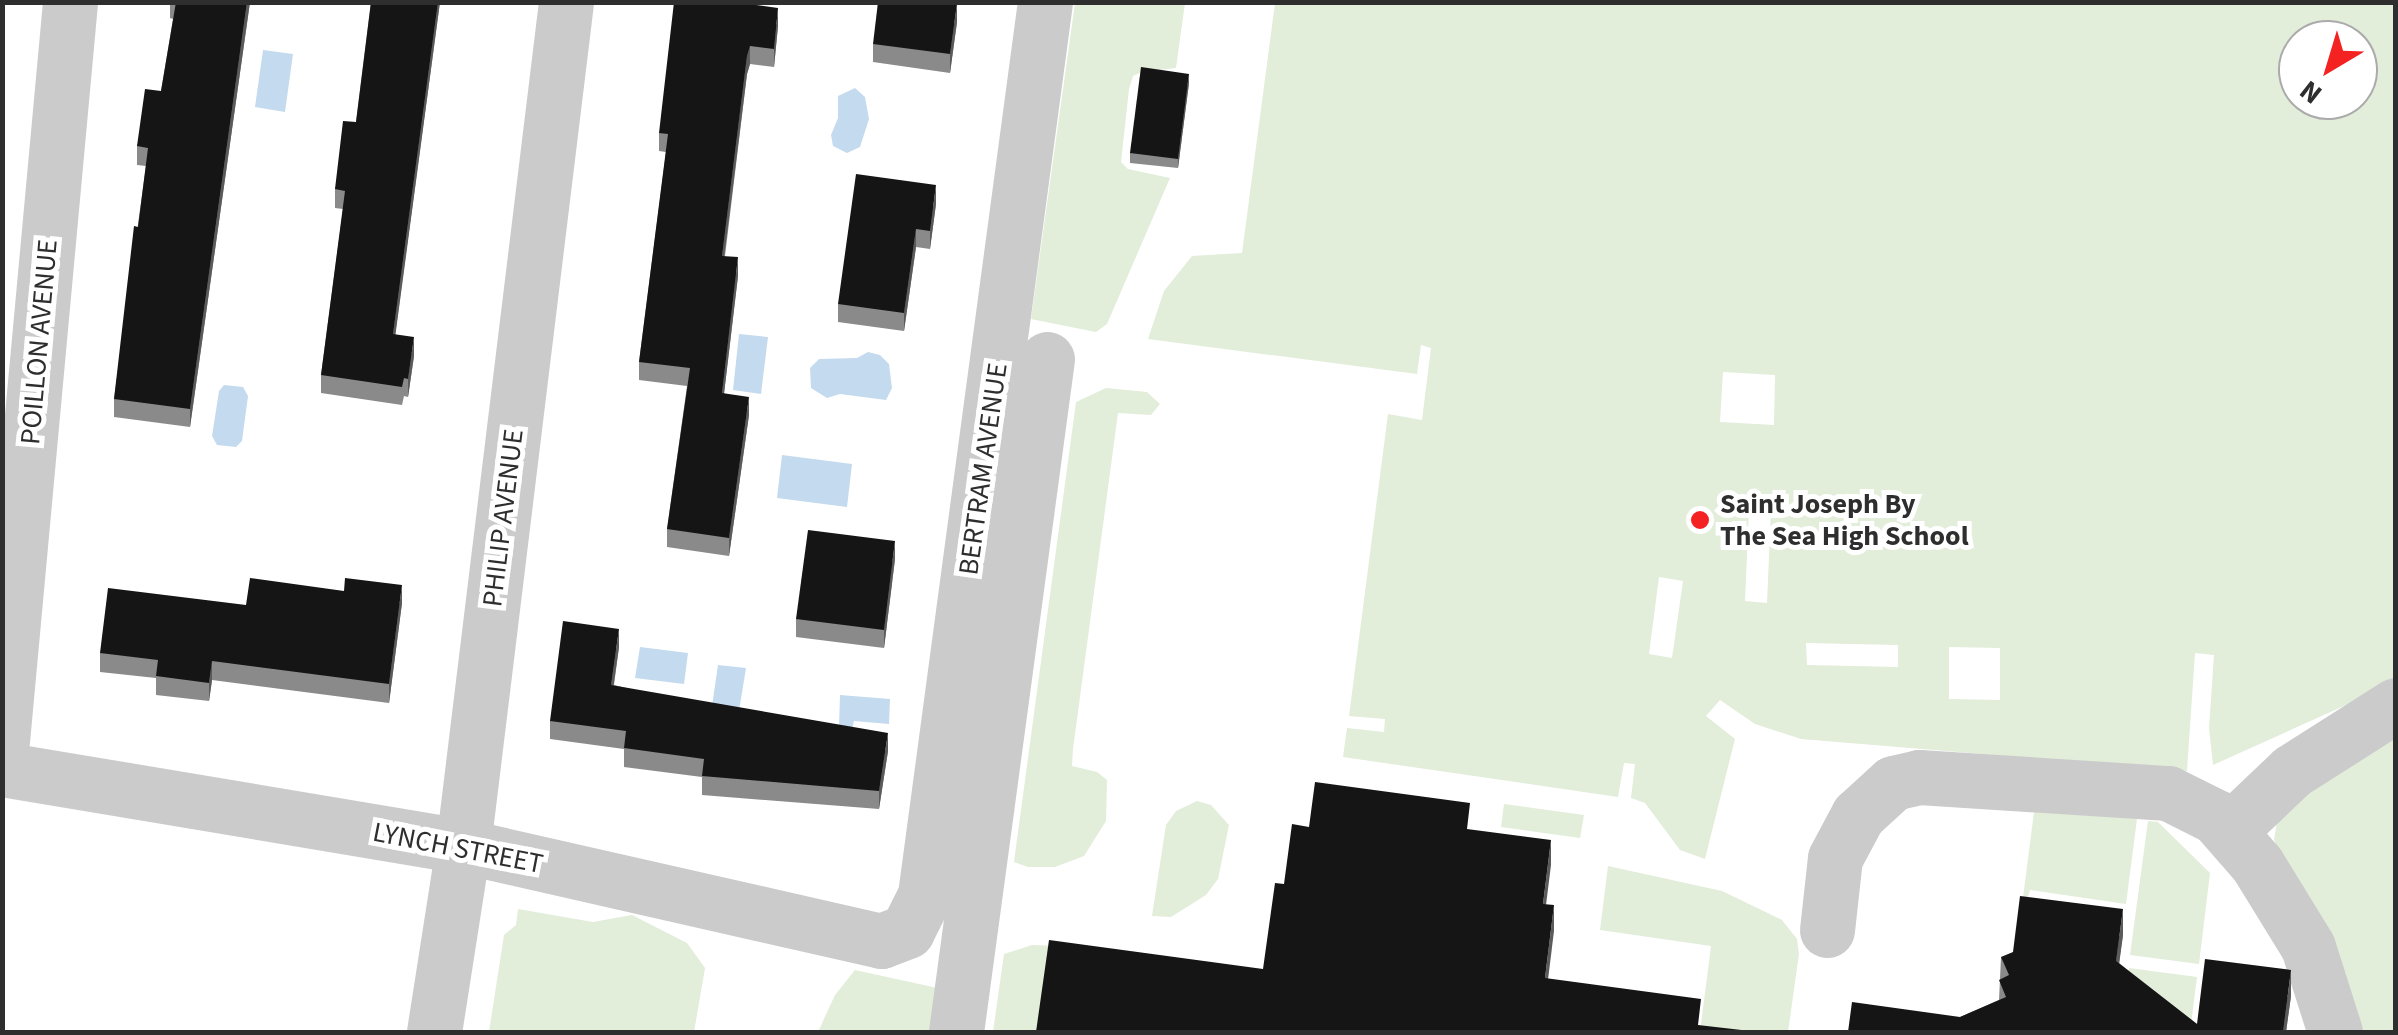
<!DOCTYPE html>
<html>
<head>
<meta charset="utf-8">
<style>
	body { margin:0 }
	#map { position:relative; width:2398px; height:1035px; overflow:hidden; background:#fff; font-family:"Source Sans 3",sans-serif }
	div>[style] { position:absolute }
	.green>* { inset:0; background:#e2edda }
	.water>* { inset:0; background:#c4daee }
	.minor>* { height:55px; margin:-27.5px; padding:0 27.5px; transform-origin:27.5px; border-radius:27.5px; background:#cbcbcb }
	.wall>* { inset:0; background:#8a8a8a }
	.shaded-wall>* { inset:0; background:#5b5b5b }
	.building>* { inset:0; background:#151515 }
	.dots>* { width:28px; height:28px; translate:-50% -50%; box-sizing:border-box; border:5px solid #fff; border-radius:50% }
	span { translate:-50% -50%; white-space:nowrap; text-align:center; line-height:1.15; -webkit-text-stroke:10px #fff; paint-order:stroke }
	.street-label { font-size:28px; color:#2e2e2e }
	.poi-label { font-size:28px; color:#2e2e2e; font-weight:700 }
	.left { translate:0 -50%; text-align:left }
	.frame { position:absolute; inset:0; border:5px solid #2e2e2e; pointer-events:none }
	.north { position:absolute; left:2278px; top:20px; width:100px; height:100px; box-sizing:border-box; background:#fff; border:2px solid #ababab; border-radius:50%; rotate:218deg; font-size:28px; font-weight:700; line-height:40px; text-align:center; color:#2e2e2e }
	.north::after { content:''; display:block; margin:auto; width:35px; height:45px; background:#f42321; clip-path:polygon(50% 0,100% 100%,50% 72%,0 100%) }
</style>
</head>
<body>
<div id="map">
	<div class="green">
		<i style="clip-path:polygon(1075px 3px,1185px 3px,1176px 68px,1142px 72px,1133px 76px,1129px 89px,1121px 162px,1128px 169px,1170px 178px,1107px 324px,1096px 332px,1031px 319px)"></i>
		<i style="clip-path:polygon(evenodd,1275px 3px,2395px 3px,2395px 683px,2213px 765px,2209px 728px,2214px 655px,2195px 653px,2187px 771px,1801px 739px,1755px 724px,1720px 700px,1706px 716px,1735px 739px,1705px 859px,1680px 850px,1645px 803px,1631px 798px,1635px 764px,1624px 763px,1618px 797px,1343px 757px,1347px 728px,1384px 732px,1385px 719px,1349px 716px,1388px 414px,1422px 420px,1431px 348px,1421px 345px,1417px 374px,1148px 339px,1164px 291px,1192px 256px,1242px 253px,1275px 3px,2298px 40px,2358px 40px,2358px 100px,2298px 100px,2298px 40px,1275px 3px,1723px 372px,1775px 375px,1774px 425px,1720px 422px,1723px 372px,1275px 3px,1749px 509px,1771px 510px,1767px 603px,1745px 601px,1749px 509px,1275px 3px,1659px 577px,1683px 581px,1672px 658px,1649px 654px,1659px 577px,1275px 3px,1806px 643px,1898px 645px,1898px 667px,1807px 665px,1806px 643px,1275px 3px,1949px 647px,2000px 648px,2000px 700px,1949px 699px,1949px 647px)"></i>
		<i style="clip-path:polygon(1106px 388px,1147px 392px,1160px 404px,1151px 415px,1118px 413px,1073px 749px,1072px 766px,1097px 772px,1107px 780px,1106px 821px,1084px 856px,1055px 867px,1028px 867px,1014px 862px,1076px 402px)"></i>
		<i style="clip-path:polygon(2395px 721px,2395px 1032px,2355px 1032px,2274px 840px,2279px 809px)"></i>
		<i style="clip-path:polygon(1197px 801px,1211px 805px,1229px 825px,1218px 879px,1206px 895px,1171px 917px,1152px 916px,1166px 825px,1176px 811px)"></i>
		<i style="clip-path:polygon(1504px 804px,1584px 815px,1580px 838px,1501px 827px)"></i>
		<i style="clip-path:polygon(2039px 808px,2137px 819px,2126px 904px,2030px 890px,2020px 921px,2034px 812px)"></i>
		<i style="clip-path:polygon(2148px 821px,2158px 822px,2210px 873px,2199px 964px,2130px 955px)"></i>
		<i style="clip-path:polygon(1608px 866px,1722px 891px,1782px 920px,1797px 939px,1799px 954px,1788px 1032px,1700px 1032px,1711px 946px,1600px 930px)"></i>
		<i style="clip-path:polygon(518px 909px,593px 922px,632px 915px,687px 943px,705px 968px,694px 1032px,489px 1032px,504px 935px,516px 925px)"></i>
		<i style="clip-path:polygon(1032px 945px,1061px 946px,1040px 1032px,993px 1032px,1004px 954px)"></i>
		<i style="clip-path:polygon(2129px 968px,2197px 977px,2190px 1032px,2124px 1032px)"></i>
		<i style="clip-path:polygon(855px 970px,942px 989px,936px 1032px,818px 1032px,835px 995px)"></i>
	</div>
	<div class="water">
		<i style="clip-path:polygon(263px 50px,293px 54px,285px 112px,255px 107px)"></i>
		<i style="clip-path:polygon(855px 88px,865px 97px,869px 119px,860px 147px,847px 153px,833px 146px,831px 135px,838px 118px,838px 96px)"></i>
		<i style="clip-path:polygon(739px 334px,768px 337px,761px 394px,733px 390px)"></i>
		<i style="clip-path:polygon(868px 352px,880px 355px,889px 364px,892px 388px,886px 400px,840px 394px,827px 398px,811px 388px,810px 368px,819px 359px,857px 358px)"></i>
		<i style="clip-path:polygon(224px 385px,243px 387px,248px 396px,242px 441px,236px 447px,217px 445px,212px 436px,219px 391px)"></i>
		<i style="clip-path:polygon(782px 455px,852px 464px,847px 507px,777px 498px)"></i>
		<i style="clip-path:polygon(640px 647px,688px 653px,684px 684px,635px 678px)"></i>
		<i style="clip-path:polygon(718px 665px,746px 668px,738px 717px,711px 713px)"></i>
		<i style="clip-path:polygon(840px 695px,890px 699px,889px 724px,854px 721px,852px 729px,839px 727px)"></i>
	</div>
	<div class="minor">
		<i style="left:2px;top:741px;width:742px;rotate:-84.74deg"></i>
		<i style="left:2px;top:769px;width:467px;rotate:9.5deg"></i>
		<i style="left:463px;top:846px;width:429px;rotate:12.8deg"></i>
		<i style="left:881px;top:941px;width:28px;rotate:-21deg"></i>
		<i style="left:907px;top:931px;width:40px;rotate:-63.4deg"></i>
		<i style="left:925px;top:895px;width:901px;rotate:-82.35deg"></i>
		<i style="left:2231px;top:829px;width:84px;rotate:-43.6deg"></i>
		<i style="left:2292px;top:771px;width:123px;rotate:-32.4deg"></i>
		<i style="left:1827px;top:930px;width:72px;rotate:-83.7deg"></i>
		<i style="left:1835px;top:858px;width:49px;rotate:-61.9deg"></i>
		<i style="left:1858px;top:815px;width:47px;rotate:-42.4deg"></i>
		<i style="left:1893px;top:783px;width:27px;rotate:-13deg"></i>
		<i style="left:1919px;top:777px;width:250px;rotate:3.7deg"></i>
		<i style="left:2168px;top:793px;width:54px;rotate:26.6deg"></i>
		<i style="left:2216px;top:817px;width:62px;rotate:48.9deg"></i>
		<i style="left:2257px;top:864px;width:97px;rotate:58.4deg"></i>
		<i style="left:2308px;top:947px;width:89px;rotate:72.4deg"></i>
		<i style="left:434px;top:1032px;width:188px;rotate:-81.1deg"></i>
		<i style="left:463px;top:846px;width:850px;rotate:-83.04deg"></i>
		<i style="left:956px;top:1032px;width:679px;rotate:-82.3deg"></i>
	</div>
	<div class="wall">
		<i style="clip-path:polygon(170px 2px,250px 2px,190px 427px,114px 417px,114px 399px,146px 166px,137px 165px,137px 146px,161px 91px,173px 19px,170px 18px)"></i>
		<i style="clip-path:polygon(371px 2px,440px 2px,395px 335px,414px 356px,408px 397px,404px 396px,402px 405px,321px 393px,321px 375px,343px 209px,335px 208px,335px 189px,356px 122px)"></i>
		<i style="clip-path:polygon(758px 5px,778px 26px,774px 67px,750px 64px,747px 74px,725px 256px,738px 276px,724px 393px,749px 415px,729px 556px,667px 547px,667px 529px,687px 386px,639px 380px,639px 362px,666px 152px,659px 151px,659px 133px)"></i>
		<i style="clip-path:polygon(957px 22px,950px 73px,873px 62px,873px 44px)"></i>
		<i style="clip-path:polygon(1189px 83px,1178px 168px,1130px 163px,1130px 153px)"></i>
		<i style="clip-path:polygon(936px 204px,930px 249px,916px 247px,904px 331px,838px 322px,838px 304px)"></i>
		<i style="clip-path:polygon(895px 559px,884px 648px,796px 637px,796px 619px)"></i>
		<i style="clip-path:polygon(402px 603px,389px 703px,212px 680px,209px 701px,156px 695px,156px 678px,100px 672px,100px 653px,246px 605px)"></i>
		<i style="clip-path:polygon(619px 647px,614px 685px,888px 751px,879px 809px,702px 795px,702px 777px,624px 767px,624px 749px,550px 739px,550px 721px)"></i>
		<i style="clip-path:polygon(2123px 935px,2119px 963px,2197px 1024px,2291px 996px,2286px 1032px,1960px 1017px,1999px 1000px,2001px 957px)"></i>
	</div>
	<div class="shaded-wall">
		<i style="clip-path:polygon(247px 2px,250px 2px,190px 427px,190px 409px)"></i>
		<i style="clip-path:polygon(438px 2px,440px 2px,393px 353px,393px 334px)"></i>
		<i style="clip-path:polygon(957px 4px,957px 22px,950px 73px,950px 54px)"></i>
		<i style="clip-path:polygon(778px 8px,778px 26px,774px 67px,774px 49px)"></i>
		<i style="clip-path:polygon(750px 46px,750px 64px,747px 74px,722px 274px,722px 256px,747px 56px)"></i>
		<i style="clip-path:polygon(1189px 74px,1189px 83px,1178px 168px,1178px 159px)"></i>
		<i style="clip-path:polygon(936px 185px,936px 204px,930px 249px,930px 231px)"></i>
		<i style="clip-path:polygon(916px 229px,916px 247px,904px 331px,904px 313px)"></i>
		<i style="clip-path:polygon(738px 257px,738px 276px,722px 411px,722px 393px)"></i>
		<i style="clip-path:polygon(414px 337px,414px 356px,408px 397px,408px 379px)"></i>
		<i style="clip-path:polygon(749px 397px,749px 415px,729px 556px,729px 538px)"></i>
		<i style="clip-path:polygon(895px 541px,895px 559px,884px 648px,884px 630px)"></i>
		<i style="clip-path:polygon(402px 585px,402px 603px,389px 703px,389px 684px)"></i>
		<i style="clip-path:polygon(619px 629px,619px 647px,611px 703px,611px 685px)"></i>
		<i style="clip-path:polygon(212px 661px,212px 680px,209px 701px,209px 683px)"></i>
		<i style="clip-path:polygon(888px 733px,888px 751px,879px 809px,879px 791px)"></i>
		<i style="clip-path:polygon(1551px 840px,1551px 865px,1543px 929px,1543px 904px)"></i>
		<i style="clip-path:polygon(1554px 905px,1554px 931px,1545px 1004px,1545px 978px)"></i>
		<i style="clip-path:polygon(2123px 909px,2123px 935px,2116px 987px,2116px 961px)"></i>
		<i style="clip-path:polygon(2291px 970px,2291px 996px,2286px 1032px,2283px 1032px)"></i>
	</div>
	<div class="building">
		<i style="clip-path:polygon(176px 2px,247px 2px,190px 409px,114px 399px,134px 226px,138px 227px,148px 148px,137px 146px,145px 89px,161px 91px)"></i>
		<i style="clip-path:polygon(371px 2px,438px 2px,393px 334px,414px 337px,408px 379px,404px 378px,402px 387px,321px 375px,345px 191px,335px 189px,343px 121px,356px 122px)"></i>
		<i style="clip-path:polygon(674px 2px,756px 2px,756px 5px,778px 8px,774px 49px,750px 46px,747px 56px,722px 256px,738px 257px,722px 393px,749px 397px,729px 538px,667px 529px,690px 368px,639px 362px,668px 134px,659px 133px)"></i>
		<i style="clip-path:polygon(878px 2px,946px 2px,957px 4px,950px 54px,873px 44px)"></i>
		<i style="clip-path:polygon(1141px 67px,1189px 74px,1178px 159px,1130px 153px)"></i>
		<i style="clip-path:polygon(856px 174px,936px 185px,930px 231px,916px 229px,904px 313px,838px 304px)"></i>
		<i style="clip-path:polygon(808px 530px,895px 541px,884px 630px,796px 619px)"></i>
		<i style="clip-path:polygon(250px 578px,344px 591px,345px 578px,402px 585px,389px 684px,212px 661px,209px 683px,156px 676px,158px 660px,100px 653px,108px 588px,246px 605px)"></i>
		<i style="clip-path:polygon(563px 621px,619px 629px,611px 685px,888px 733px,879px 791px,702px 776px,704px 759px,624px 748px,626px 731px,550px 721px)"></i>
		<i style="clip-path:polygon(1315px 782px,1470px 803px,1467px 829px,1551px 840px,1543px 904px,1554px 905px,1545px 978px,1701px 999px,1698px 1025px,1759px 1032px,1036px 1032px,1049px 940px,1263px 969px,1275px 883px,1284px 884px,1292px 824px,1309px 827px)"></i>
		<i style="clip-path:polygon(2020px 896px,2123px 909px,2116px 961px,2197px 1024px,2205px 959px,2291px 970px,2283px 1032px,1848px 1032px,1852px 1002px,1960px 1017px,2006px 997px,1999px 980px,2009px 975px,2001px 957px,2013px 952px)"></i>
	</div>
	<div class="dots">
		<i style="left:1700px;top:520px;background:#f42321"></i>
	</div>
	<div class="street-label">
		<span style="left:39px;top:342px;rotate:-85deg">POILLON AVENUE</span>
		<span style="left:983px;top:469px;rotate:-82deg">BERTRAM AVENUE</span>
		<span style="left:503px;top:518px;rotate:-83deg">PHILIP AVENUE</span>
		<span style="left:458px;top:848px;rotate:11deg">LYNCH STREET</span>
	</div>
	<div class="poi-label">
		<span class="left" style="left:1720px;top:520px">Saint Joseph By<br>The Sea High School</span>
	</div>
	<div class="frame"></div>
	<div class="north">N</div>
</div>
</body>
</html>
